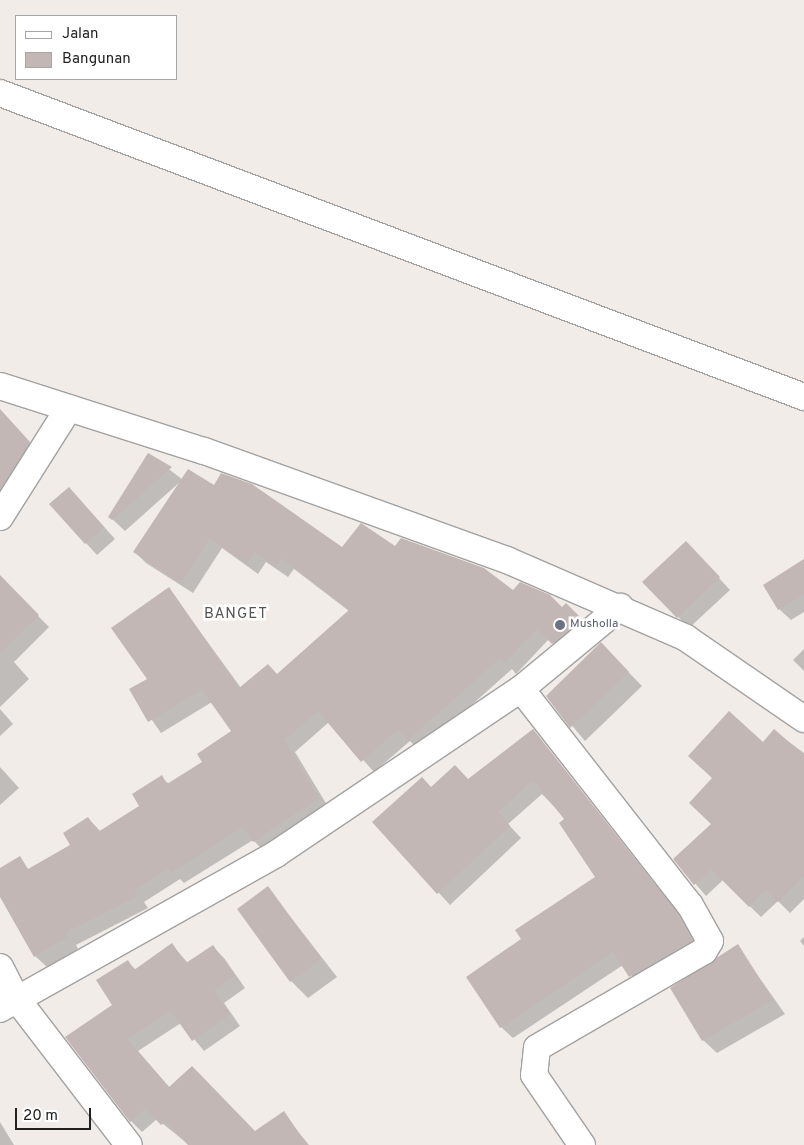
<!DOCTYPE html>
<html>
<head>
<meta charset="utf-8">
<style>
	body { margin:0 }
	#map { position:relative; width:804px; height:1145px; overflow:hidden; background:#f1ece8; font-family:Overpass,sans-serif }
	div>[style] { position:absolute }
	.shadow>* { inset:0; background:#0003 }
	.building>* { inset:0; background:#c2b7b4 }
	.roads { filter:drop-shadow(1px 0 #a2a2a2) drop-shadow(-1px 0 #a2a2a2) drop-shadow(0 1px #a2a2a2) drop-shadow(0 -1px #a2a2a2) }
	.street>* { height:26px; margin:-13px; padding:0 13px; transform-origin:13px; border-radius:13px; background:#fff }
	.dots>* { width:14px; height:14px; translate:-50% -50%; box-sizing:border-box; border:2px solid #fff; border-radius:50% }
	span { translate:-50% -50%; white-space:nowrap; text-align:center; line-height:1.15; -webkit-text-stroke:5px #fff; paint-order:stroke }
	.worship-label { font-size:12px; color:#5b616d }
	.left { translate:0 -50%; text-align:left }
	.quarter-label { font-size:15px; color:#545454; letter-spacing:1px }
	.legend { position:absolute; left:15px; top:15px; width:162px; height:65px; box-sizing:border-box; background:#fff; border:1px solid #a6a6a6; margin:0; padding:6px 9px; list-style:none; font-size:15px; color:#212121 }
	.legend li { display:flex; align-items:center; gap:10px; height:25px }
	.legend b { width:25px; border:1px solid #a6a6a6 }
	.scale { position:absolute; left:15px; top:1108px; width:76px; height:22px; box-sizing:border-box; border:2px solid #212121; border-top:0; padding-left:6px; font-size:15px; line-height:18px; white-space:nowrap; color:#212121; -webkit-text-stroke:4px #fff; paint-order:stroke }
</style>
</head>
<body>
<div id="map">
	<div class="shadow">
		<i style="clip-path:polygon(0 420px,18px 430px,40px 455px,0 514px)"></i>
		<i style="clip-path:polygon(149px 454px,183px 480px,214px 487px,343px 549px,395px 548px,513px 592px,562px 608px,566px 605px,592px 631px,564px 654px,549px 639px,516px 674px,512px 669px,420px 751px,410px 741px,374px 772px,329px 722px,295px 752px,330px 810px,265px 852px,253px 840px,184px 883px,180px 879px,144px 902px,148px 908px,76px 945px,78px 949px,47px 967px,35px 956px,71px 845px,88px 818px,101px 832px,141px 806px,161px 777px,169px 784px,204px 763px,233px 731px,212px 702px,161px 733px,131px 690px,149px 679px,169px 589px,241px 688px,277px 675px,349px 611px,294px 569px,288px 577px,266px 562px,258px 574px,222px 548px,193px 593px,146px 563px,135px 552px,180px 482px,125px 531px,110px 517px)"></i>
		<i style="clip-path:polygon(80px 500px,115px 539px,97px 555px,51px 505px)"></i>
		<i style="clip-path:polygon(697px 554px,730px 590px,689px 628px,644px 582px)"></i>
		<i style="clip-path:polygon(804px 561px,804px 612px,791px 620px,779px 609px)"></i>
		<i style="clip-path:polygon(0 577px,49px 627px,14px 662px,29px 679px,0 707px)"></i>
		<i style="clip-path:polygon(601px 644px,642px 686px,585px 741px,548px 697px)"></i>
		<i style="clip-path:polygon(804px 649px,804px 671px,793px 660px)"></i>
		<i style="clip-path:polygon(0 709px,13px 724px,0 736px)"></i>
		<i style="clip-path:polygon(533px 731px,683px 919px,703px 953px,642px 988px,623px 965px,513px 1038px,501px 1027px,523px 940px,597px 877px,566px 819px,542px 794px,508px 824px,521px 838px,450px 905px,374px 822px,432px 788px,469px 780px)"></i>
		<i style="clip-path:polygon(774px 731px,804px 753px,804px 899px,790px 913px,778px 901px,761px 917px,723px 880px,706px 896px,675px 860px,713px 824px)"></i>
		<i style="clip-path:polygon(0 767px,19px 788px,0 805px)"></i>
		<i style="clip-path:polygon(268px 888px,337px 977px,308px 998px,291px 981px)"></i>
		<i style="clip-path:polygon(804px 937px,804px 946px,800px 941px)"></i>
		<i style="clip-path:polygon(172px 945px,188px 963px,212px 946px,224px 958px,245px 988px,224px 1003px,240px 1026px,204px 1051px,181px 1023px,138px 1051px,170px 1088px,255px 1133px,283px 1113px,309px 1145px,189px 1145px,157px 1119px,142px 1132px,131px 1121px,114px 1005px,128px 962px,136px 970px)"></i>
		<i style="clip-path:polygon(737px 946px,785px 1014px,717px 1053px,703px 1040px)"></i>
		<i style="clip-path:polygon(0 1122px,14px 1145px,0 1145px)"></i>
	</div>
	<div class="building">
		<i style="clip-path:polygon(0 409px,30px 442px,0 489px)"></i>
		<i style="clip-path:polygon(148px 453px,172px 467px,112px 520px,108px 517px)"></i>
		<i style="clip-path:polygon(188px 469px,214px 485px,221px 473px,252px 484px,342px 547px,361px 523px,395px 546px,401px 538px,484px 568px,513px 590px,520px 582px,550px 595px,562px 607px,566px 603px,582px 619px,552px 644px,537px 629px,504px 663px,499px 659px,408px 740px,398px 730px,361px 762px,318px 711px,284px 740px,319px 798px,253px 842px,243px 827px,172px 872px,169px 868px,134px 890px,138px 896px,65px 933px,67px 937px,34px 957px,0 897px,0 868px,20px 856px,28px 869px,70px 845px,63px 833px,88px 817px,98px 832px,139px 806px,132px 794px,162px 775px,167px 784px,202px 762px,197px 754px,231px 731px,202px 690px,148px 722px,129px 689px,147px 679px,111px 628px,169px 587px,239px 688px,268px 664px,277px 674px,349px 610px,282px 558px,276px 567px,255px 552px,246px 564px,210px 538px,181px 583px,133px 552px)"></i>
		<i style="clip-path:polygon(69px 487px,104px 527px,85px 544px,49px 504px)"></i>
		<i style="clip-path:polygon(686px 541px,720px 577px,677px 618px,642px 582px)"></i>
		<i style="clip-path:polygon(804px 559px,804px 594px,778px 610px,763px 585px)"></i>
		<i style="clip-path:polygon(0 575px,39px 615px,0 653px)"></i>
		<i style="clip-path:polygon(601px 642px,629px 672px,570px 728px,546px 696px)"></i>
		<i style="clip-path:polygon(729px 711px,763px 742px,774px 729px,804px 755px,804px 876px,778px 902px,766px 890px,749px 907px,711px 869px,694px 885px,673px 859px,711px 824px,689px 803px,712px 778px,688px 756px)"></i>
		<i style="clip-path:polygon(533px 729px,672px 906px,692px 941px,629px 977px,613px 952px,500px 1028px,466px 977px,521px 939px,515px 930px,595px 877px,559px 823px,564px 819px,534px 781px,531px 782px,498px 812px,510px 826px,437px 894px,372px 822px,422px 777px,431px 787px,455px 765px,468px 779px)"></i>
		<i style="clip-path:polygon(268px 886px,321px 959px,290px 982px,237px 909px)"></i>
		<i style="clip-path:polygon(172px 943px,186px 963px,213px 945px,235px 976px,214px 991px,230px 1014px,192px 1041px,171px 1011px,127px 1039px,169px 1087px,192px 1066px,255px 1131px,284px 1111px,307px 1145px,188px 1145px,166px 1121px,161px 1125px,145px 1108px,130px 1122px,65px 1037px,112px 1005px,96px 980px,128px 960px,134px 970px)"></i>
		<i style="clip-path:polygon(738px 944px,773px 1000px,702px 1041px,670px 988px)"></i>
	</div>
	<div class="roads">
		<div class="street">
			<i style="left:0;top:93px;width:860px;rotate:20.71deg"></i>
			<i style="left:0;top:386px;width:214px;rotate:17.7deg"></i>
			<i style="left:204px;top:451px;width:322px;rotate:19.8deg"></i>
			<i style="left:507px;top:560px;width:195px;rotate:23.5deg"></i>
			<i style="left:686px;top:638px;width:143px;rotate:34.5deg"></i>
			<i style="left:0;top:517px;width:129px;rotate:-57.7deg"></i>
			<i style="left:521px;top:689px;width:274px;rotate:52deg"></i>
			<i style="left:690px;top:905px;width:41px;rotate:60.9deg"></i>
			<i style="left:710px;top:941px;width:12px;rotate:121deg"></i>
			<i style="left:704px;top:951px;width:193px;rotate:149.9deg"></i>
			<i style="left:537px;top:1048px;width:27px;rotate:96deg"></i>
			<i style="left:534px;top:1075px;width:85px;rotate:55.6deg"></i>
			<i style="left:0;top:967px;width:35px;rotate:63deg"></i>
			<i style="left:16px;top:998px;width:185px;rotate:52.5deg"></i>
			<i style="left:0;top:1009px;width:317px;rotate:-29.3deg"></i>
			<i style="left:276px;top:854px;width:295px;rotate:-34deg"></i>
			<i style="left:521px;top:689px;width:129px;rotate:-39.6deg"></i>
		</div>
	</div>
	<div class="dots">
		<i style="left:560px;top:625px;background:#6b7280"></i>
	</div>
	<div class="worship-label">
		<span class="left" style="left:570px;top:625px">Musholla</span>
	</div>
	<div class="quarter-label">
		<span style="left:236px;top:615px">BANGET</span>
	</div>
	<ul class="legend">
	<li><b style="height:6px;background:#fff"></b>Jalan</li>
	<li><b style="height:14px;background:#c2b7b4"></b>Bangunan</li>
	</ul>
	<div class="scale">20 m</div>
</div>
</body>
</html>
